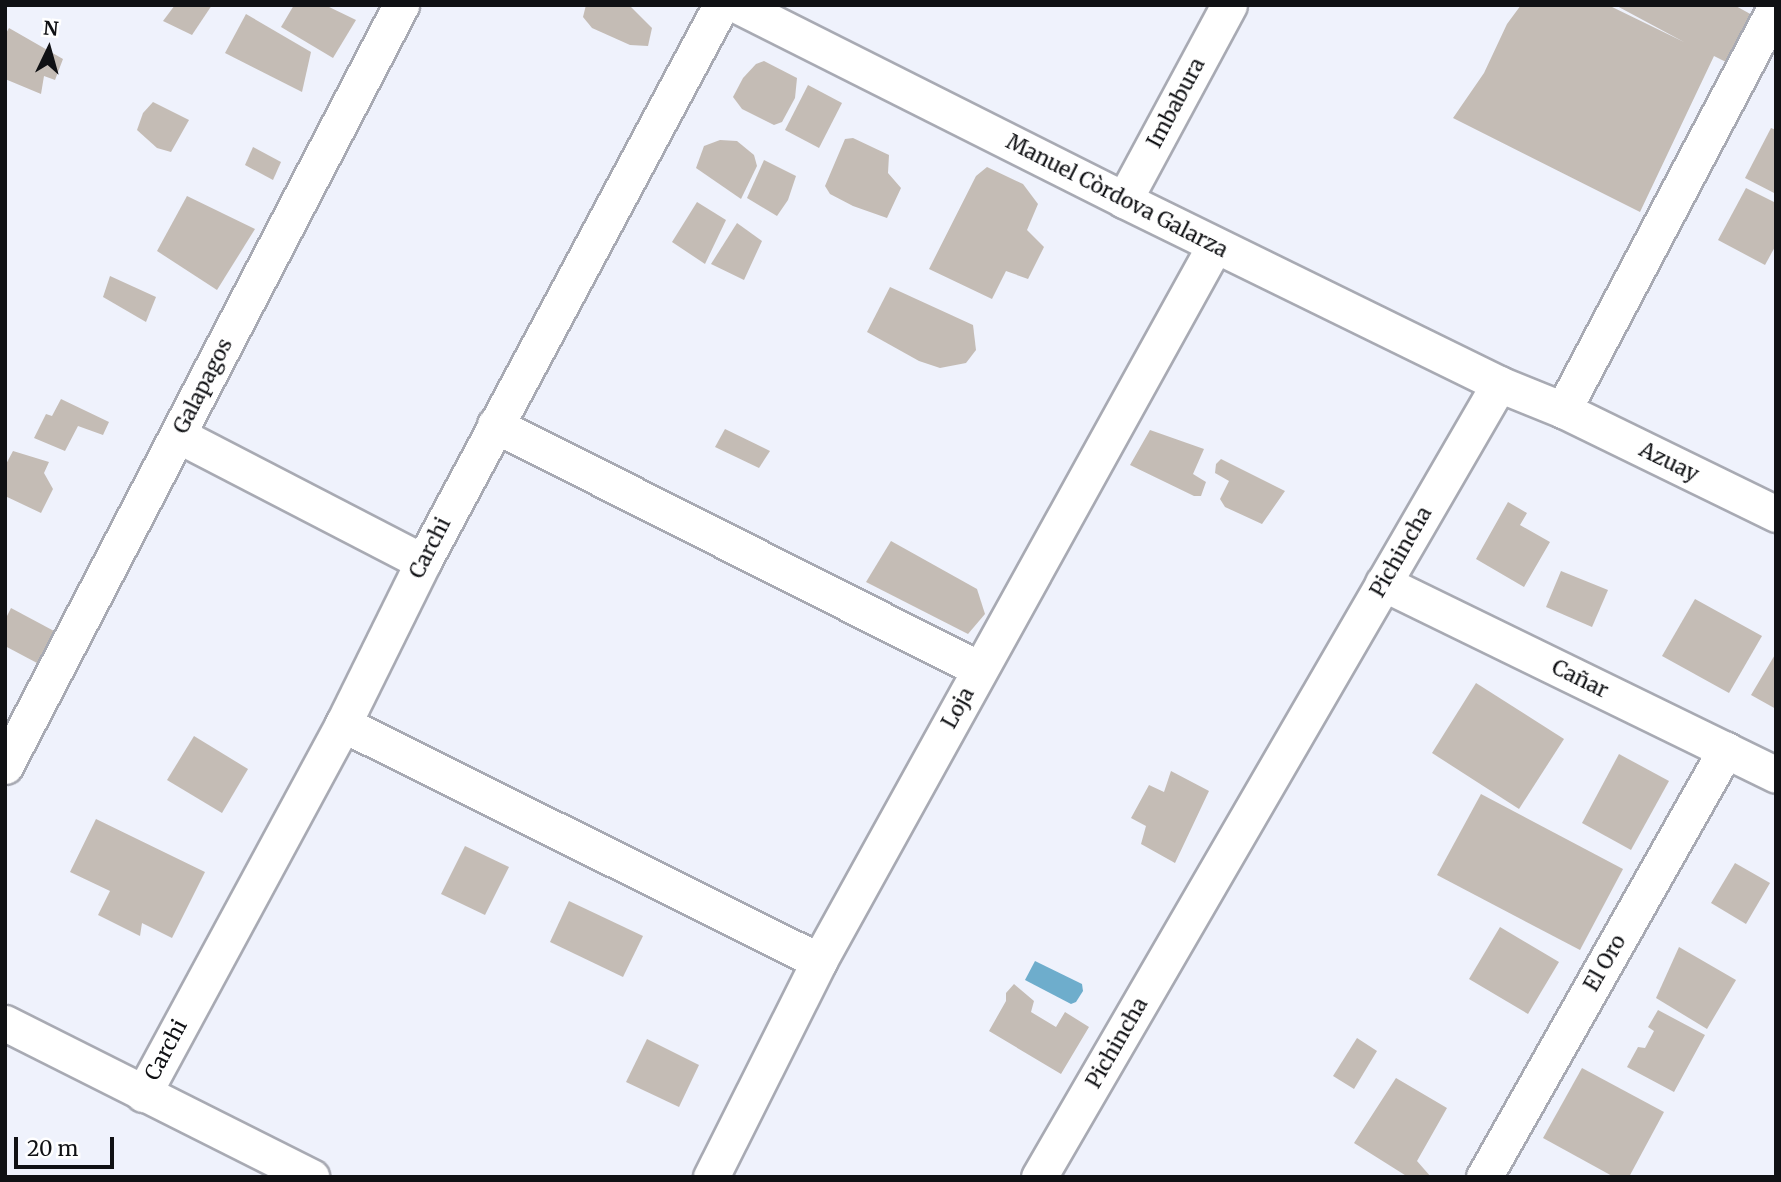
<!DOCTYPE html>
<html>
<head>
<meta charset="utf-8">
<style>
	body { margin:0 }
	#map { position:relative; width:1781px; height:1182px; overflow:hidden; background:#eff2fc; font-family:Merriweather,serif }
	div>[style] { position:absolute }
	.water>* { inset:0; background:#6eadcc }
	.building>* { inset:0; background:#c4bcb5 }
	.roads { filter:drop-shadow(2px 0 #a8aab3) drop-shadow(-2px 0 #a8aab3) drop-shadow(0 2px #a8aab3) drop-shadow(0 -2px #a8aab3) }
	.minor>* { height:35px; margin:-17.5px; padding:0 17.5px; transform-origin:17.5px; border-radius:17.5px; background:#fff }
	span { translate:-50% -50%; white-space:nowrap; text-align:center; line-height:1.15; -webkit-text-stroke:5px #fff; paint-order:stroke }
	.street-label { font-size:21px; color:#101114 }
	.frame { position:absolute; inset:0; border:7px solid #101114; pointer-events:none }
	.north { position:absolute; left:14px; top:14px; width:70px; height:70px; -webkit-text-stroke:5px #fff; paint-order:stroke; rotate:5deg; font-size:19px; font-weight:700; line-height:28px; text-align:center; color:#101114 }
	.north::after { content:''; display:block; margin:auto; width:24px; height:32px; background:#101114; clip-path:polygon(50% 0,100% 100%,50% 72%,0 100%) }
	.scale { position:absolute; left:14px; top:1137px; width:100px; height:32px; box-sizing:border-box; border:4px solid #101114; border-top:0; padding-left:9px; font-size:21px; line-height:24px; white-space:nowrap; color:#101114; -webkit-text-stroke:5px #fff; paint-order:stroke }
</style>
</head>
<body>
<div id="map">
	<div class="water">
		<i style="clip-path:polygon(1035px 961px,1082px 984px,1083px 991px,1076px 1002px,1071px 1004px,1025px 980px)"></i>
	</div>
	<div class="building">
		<i style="clip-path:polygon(175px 5px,212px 5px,192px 35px,163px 21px)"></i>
		<i style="clip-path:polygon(294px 5px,325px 5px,356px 20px,333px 58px,281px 27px)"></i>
		<i style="clip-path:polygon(586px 5px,629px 5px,652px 28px,648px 46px,630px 45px,592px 28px,583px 17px)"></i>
		<i style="clip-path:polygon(1521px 5px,1608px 5px,1684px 42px,1615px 5px,1734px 5px,1754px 16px,1732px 65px,1714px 56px,1640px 212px,1453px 118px,1484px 73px,1507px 24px)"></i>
		<i style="clip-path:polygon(246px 14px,311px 52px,302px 92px,225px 53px)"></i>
		<i style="clip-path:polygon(9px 28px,63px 59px,55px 80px,44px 76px,41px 94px,5px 79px,5px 35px)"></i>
		<i style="clip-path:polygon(764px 61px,797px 78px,795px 98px,782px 122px,774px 125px,742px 109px,733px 97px,743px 78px,756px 64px)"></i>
		<i style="clip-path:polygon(808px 85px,842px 103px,819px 148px,785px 130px)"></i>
		<i style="clip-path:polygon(153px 102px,189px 120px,171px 152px,157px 148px,137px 130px,143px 113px)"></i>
		<i style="clip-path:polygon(1771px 128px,1776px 130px,1776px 194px,1745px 178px)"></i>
		<i style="clip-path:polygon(853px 138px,889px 155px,888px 173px,901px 188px,887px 218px,853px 206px,830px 194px,825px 186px,845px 139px)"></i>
		<i style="clip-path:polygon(720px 140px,737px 141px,754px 155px,757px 166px,741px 199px,696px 168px,704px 146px)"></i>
		<i style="clip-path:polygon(253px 147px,281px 162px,273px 180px,245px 165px)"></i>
		<i style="clip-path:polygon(764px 160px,796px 176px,788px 200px,777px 216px,747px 198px)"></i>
		<i style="clip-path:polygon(987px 167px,1023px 184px,1038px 204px,1027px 230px,1044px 247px,1028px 279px,1006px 271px,992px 299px,929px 269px,976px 176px)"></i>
		<i style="clip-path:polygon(1746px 188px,1776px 203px,1776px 245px,1765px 265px,1718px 240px)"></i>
		<i style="clip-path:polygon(187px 196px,255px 229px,217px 290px,157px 251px)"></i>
		<i style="clip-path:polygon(697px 202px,726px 220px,705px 264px,672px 242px)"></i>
		<i style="clip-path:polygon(737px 223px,762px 241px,744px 280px,711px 264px)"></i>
		<i style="clip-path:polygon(110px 276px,156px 297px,146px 322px,103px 297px)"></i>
		<i style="clip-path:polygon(890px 287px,973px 325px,976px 350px,966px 363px,940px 368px,919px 361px,867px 332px)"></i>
		<i style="clip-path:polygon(61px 399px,109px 422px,103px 435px,78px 426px,65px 451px,34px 438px,46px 414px,52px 416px)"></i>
		<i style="clip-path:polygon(725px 429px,770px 451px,759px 468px,715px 447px)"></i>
		<i style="clip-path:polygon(1150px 430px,1204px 449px,1193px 474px,1206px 482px,1201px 496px,1194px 496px,1130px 465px)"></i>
		<i style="clip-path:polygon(13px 451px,49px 462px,44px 473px,53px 489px,41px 513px,5px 496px,5px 466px)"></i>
		<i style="clip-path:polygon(1221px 459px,1285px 491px,1262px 524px,1225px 507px,1220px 499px,1229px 481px,1215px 473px,1216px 464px)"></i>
		<i style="clip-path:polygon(1508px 502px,1527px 513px,1520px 525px,1550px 542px,1524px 587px,1476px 559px)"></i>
		<i style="clip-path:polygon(891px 541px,977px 589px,985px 614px,968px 634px,866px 582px)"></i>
		<i style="clip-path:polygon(1561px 571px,1608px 590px,1592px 627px,1546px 607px)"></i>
		<i style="clip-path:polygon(1695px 599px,1762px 636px,1729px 693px,1662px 656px)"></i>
		<i style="clip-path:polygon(11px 608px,54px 631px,37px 663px,5px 646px,5px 620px)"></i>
		<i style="clip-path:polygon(1776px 653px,1776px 709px,1751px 695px)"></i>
		<i style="clip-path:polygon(1476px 683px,1564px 739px,1519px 809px,1432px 753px)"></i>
		<i style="clip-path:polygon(194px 736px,248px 769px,222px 813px,167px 780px)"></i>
		<i style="clip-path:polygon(1619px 754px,1669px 781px,1631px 850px,1582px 823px)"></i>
		<i style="clip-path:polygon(1171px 771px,1209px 791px,1175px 863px,1141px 844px,1146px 826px,1131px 818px,1149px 785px,1164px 792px)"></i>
		<i style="clip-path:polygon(1481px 794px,1623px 869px,1580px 950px,1437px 875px)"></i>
		<i style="clip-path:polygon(96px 819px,205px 872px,172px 938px,142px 923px,140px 936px,98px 915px,110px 891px,70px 872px)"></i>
		<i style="clip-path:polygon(465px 846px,509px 867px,485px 915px,441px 894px)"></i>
		<i style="clip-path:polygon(1735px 863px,1770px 883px,1746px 924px,1711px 903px)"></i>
		<i style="clip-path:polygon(569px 901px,643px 936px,623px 977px,550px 942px)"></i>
		<i style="clip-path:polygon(1500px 927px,1559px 962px,1528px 1014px,1469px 979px)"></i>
		<i style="clip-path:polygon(1679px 947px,1736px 980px,1707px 1029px,1656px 998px)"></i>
		<i style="clip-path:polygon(1014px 984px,1034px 1001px,1031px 1012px,1056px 1027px,1065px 1012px,1089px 1027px,1061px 1074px,989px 1031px,1006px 1001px,1006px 993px)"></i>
		<i style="clip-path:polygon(1658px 1010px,1705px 1035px,1674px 1092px,1627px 1067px,1638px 1047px,1645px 1048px,1654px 1031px,1648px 1027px)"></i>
		<i style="clip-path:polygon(1357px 1038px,1377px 1051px,1354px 1089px,1333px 1076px)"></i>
		<i style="clip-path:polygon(647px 1039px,699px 1065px,679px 1107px,626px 1082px)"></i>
		<i style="clip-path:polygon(1582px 1068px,1664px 1112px,1629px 1177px,1614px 1177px,1543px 1138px)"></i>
		<i style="clip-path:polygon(1396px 1078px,1447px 1108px,1417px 1161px,1431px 1177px,1408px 1177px,1354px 1143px)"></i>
	</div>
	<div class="roads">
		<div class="minor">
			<i style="left:737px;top:5px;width:433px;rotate:26.7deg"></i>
			<i style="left:1124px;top:200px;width:418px;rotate:26.1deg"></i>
			<i style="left:1124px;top:200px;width:221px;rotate:-61.7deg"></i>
			<i style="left:1563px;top:410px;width:237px;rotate:26deg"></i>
			<i style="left:495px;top:425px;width:542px;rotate:26.75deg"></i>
			<i style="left:178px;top:435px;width:276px;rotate:27.4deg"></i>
			<i style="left:1383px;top:583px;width:437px;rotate:26deg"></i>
			<i style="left:343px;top:724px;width:532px;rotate:26.47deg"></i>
			<i style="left:5px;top:766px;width:858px;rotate:-62.51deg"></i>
			<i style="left:5px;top:1023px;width:343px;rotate:26.7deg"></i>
			<i style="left:143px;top:1094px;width:421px;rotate:-61.6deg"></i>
			<i style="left:343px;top:724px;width:181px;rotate:-63.7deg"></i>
			<i style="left:423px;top:562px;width:632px;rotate:-61.85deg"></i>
			<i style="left:711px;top:1177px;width:241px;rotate:-63.4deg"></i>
			<i style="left:819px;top:961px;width:818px;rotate:-61.05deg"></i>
			<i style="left:1039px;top:1177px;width:917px;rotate:-59.88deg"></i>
			<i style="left:1499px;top:384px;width:69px;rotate:22.1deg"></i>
			<i style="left:1563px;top:410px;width:457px;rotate:-62.2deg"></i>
			<i style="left:1484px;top:1177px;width:491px;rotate:-60.5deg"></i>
		</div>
	</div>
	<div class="street-label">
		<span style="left:1176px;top:103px;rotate:-62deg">Imbabura</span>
		<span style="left:1117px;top:196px;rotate:27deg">Manuel Còrdova Galarza</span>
		<span style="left:203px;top:386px;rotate:-63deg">Galapagos</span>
		<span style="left:1669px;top:462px;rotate:26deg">Azuay</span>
		<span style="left:430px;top:548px;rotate:-63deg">Carchi</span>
		<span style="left:1401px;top:552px;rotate:-60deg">Pichincha</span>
		<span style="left:1580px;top:679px;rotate:26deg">Cañar</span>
		<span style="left:958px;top:708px;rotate:-61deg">Loja</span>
		<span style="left:1605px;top:963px;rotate:-60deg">El Oro</span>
		<span style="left:1117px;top:1043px;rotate:-60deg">Pichincha</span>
		<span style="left:166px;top:1050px;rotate:-62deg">Carchi</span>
	</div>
	<div class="frame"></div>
	<div class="north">N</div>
	<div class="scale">20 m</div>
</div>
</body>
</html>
